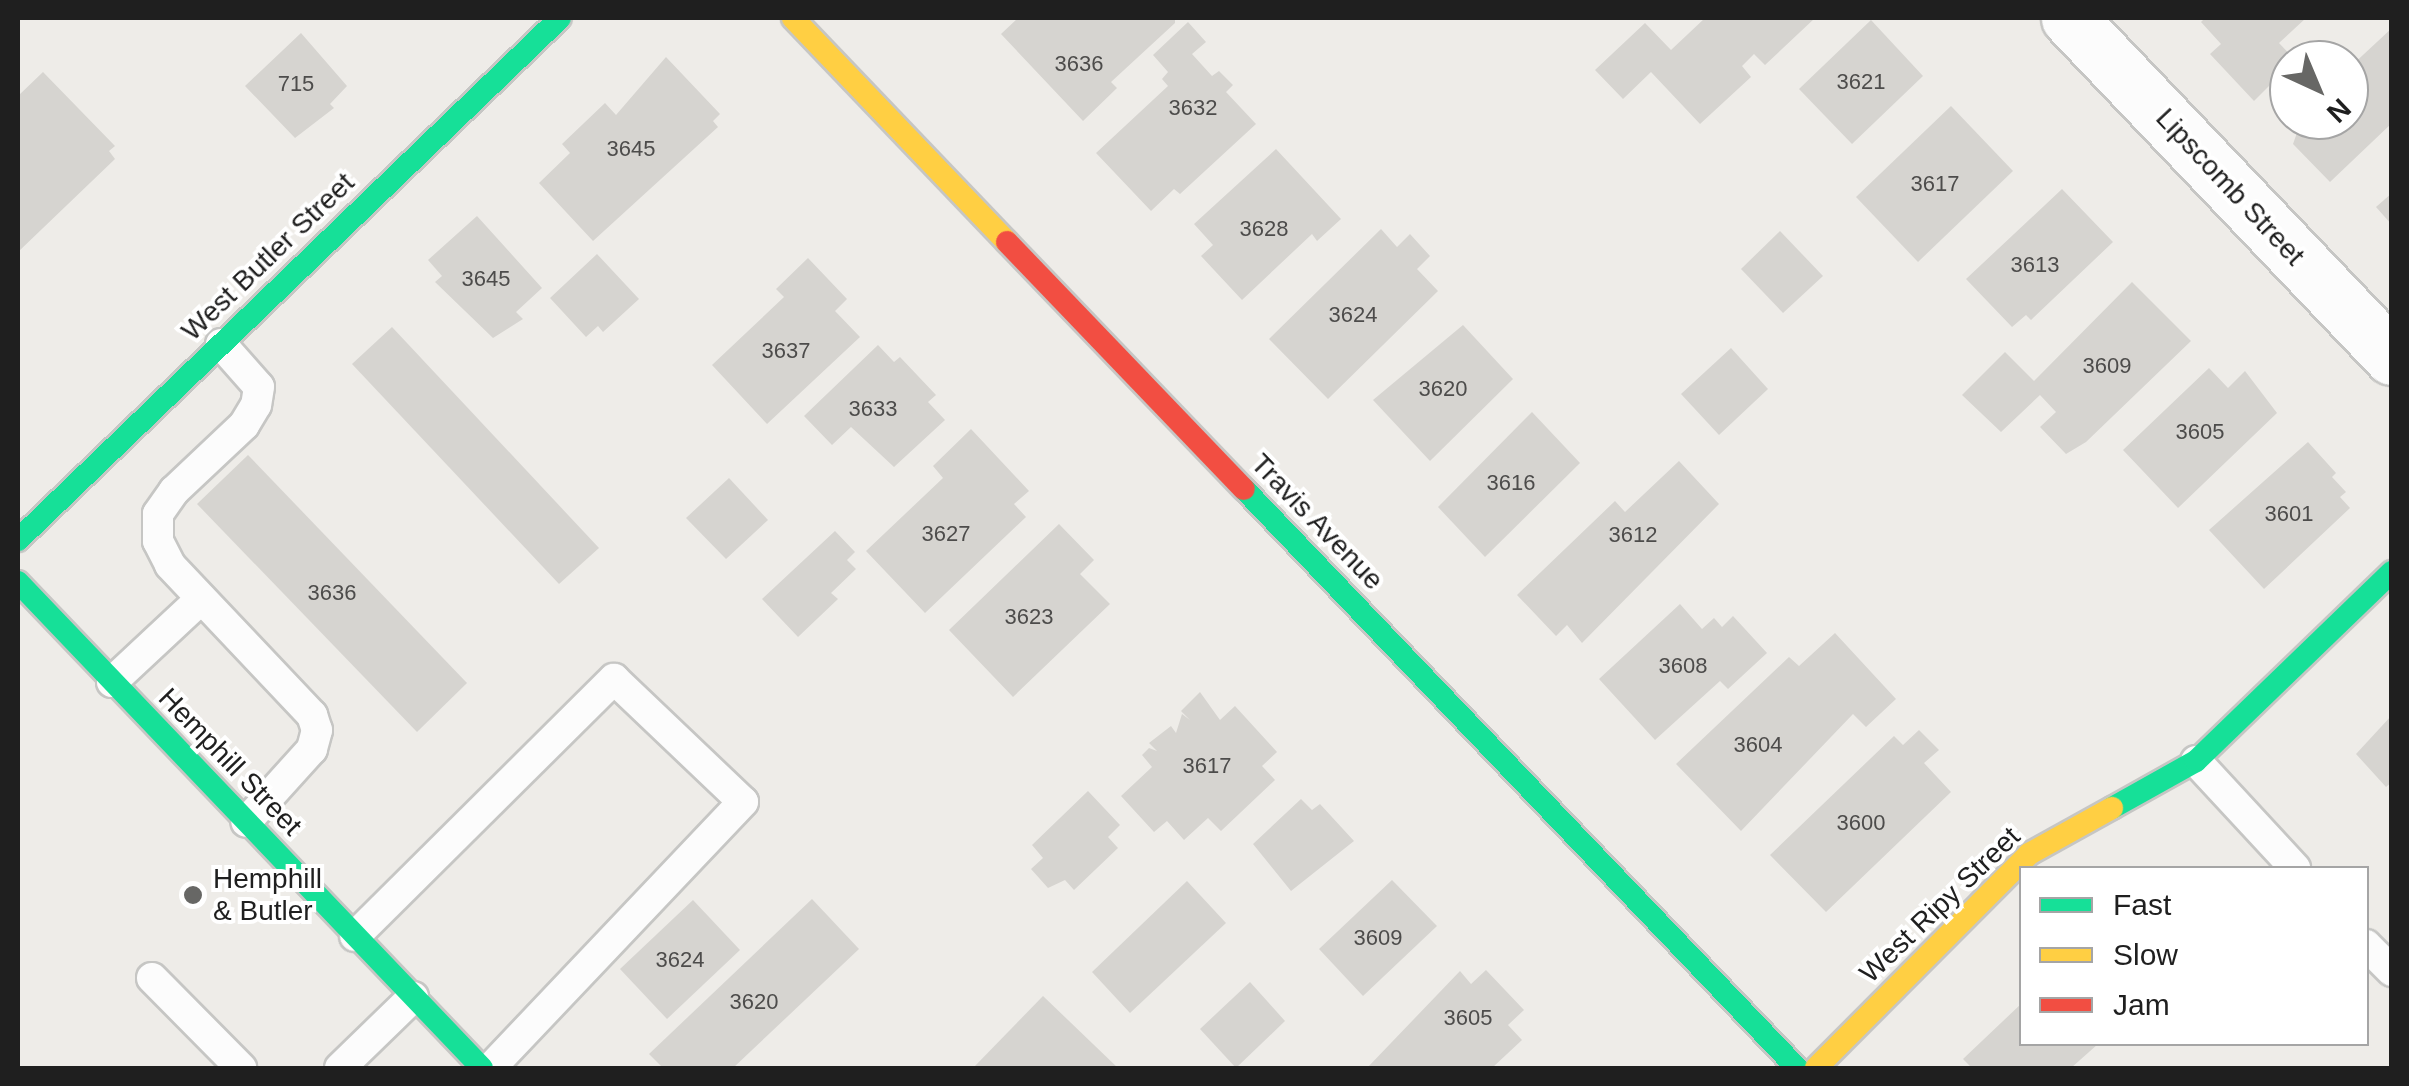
<!DOCTYPE html>
<html>
<head>
<meta charset="utf-8">
<style>
	body { margin:0 }
	#map { position:relative; width:2409px; height:1086px; overflow:hidden; background:#eeece8; font-family:Helvetica,sans-serif }
	div>[style] { position:absolute }
	.building>* { inset:0; background:#d6d4d0 }
	.roads { filter:drop-shadow(2px 0 #c6c6c4) drop-shadow(-2px 0 #c6c6c4) drop-shadow(0 2px #c6c6c4) drop-shadow(0 -2px #c6c6c4) }
	.lane>* { height:30px; margin:-15px; padding:0 15px; transform-origin:15px; border-radius:15px; background:#fcfcfc }
	.street>* { height:55px; margin:-27.5px; padding:0 27.5px; transform-origin:27.5px; border-radius:27.5px; background:#fcfcfc }
	.fast>* { height:22px; margin:-11px; padding:0 11px; transform-origin:11px; border-radius:11px; background:#16e098 }
	.slow>* { height:22px; margin:-11px; padding:0 11px; transform-origin:11px; border-radius:11px; background:#ffcf43 }
	.jam>* { height:22px; margin:-11px; padding:0 11px; transform-origin:11px; border-radius:11px; background:#f24e42 }
	.dots>* { width:28px; height:28px; translate:-50% -50%; box-sizing:border-box; border:5px solid #fff; border-radius:50% }
	span { translate:-50% -50%; white-space:nowrap; text-align:center; line-height:1.15; -webkit-text-stroke:8px #fff; paint-order:stroke }
	.number-label { font-size:22px; color:#4d4c4b }
	.number-label span { -webkit-text-stroke-width:0 }
	.street-label { font-size:28px; color:#1f1f1f }
	.poi-label { font-size:28px; color:#1f1f1f }
	.left { translate:0 -50%; text-align:left }
	.frame { position:absolute; inset:0; border:20px solid #1f1f1f; pointer-events:none }
	.legend { position:absolute; left:2019px; top:866px; width:350px; height:180px; box-sizing:border-box; background:#fff; border:2px solid #a5a5a5; margin:0; padding:12px 18px; list-style:none; font-size:30px; color:#1f1f1f }
	.legend li { display:flex; align-items:center; gap:20px; height:50px }
	.legend b { width:50px; border:2px solid #a5a5a5 }
	.north { position:absolute; left:2269px; top:40px; width:100px; height:100px; box-sizing:border-box; background:#fff; border:2px solid #a5a5a5; border-radius:50%; rotate:136deg; font-size:28px; font-weight:700; line-height:40px; text-align:center; color:#1f1f1f }
	.north::after { content:''; display:block; margin:auto; width:35px; height:45px; background:#676765; clip-path:polygon(50% 0,100% 100%,50% 72%,0 100%) }
</style>
</head>
<body>
<div id="map">
	<div class="building">
		<i style="clip-path:polygon(1018px 18px,1175px 18px,1175px 23px,1111px 82px,1117px 88px,1083px 121px,1001px 34px)"></i>
		<i style="clip-path:polygon(1705px 18px,1815px 18px,1765px 65px,1754px 54px,1742px 66px,1751px 77px,1700px 124px,1651px 72px,1623px 99px,1595px 70px,1645px 23px,1671px 50px)"></i>
		<i style="clip-path:polygon(2205px 18px,2306px 18px,2279px 43px,2295px 60px,2254px 101px,2210px 54px,2221px 44px,2201px 22px)"></i>
		<i style="clip-path:polygon(1871px 20px,1923px 76px,1852px 144px,1799px 89px)"></i>
		<i style="clip-path:polygon(1188px 22px,1206px 42px,1192px 54px,1212px 76px,1219px 71px,1233px 85px,1226px 92px,1256px 124px,1180px 194px,1174px 189px,1151px 211px,1096px 153px,1168px 86px,1162px 79px,1168px 72px,1153px 55px)"></i>
		<i style="clip-path:polygon(2392px 28px,2392px 123px,2330px 182px,2293px 144px,2299px 127px,2292px 120px,2349px 120px,2349px 68px)"></i>
		<i style="clip-path:polygon(301px 33px,347px 86px,330px 104px,334px 108px,295px 138px,245px 86px)"></i>
		<i style="clip-path:polygon(666px 57px,720px 114px,713px 121px,718px 127px,593px 241px,539px 183px,570px 153px,562px 144px,605px 103px,616px 115px)"></i>
		<i style="clip-path:polygon(43px 72px,115px 146px,109px 151px,115px 159px,18px 252px,18px 96px)"></i>
		<i style="clip-path:polygon(1951px 106px,2013px 171px,1918px 262px,1856px 197px)"></i>
		<i style="clip-path:polygon(1276px 149px,1341px 219px,1317px 241px,1312px 234px,1242px 300px,1201px 256px,1213px 245px,1194px 224px)"></i>
		<i style="clip-path:polygon(2062px 189px,2113px 242px,2031px 320px,2026px 315px,2012px 327px,1966px 279px)"></i>
		<i style="clip-path:polygon(2392px 193px,2392px 225px,2376px 207px)"></i>
		<i style="clip-path:polygon(477px 216px,542px 288px,516px 312px,523px 319px,493px 338px,435px 282px,442px 276px,428px 260px)"></i>
		<i style="clip-path:polygon(1381px 229px,1397px 247px,1410px 234px,1430px 256px,1417px 269px,1438px 291px,1328px 399px,1269px 339px)"></i>
		<i style="clip-path:polygon(1780px 231px,1823px 276px,1783px 313px,1741px 269px)"></i>
		<i style="clip-path:polygon(597px 254px,639px 299px,603px 332px,598px 326px,586px 337px,550px 298px)"></i>
		<i style="clip-path:polygon(808px 258px,847px 299px,835px 311px,860px 337px,767px 424px,712px 365px,784px 297px,776px 289px)"></i>
		<i style="clip-path:polygon(2132px 282px,2191px 341px,2086px 442px,2066px 454px,2040px 427px,2056px 412px,2040px 395px,2001px 432px,1962px 395px,2005px 352px,2034px 381px)"></i>
		<i style="clip-path:polygon(1463px 325px,1513px 379px,1430px 461px,1373px 400px)"></i>
		<i style="clip-path:polygon(392px 327px,599px 548px,559px 584px,352px 364px)"></i>
		<i style="clip-path:polygon(878px 345px,894px 362px,900px 357px,936px 395px,928px 402px,945px 420px,894px 467px,851px 427px,832px 445px,804px 416px)"></i>
		<i style="clip-path:polygon(1731px 348px,1768px 389px,1719px 435px,1681px 394px)"></i>
		<i style="clip-path:polygon(2209px 368px,2228px 388px,2245px 371px,2277px 413px,2178px 508px,2123px 450px)"></i>
		<i style="clip-path:polygon(1532px 412px,1580px 463px,1485px 557px,1438px 507px)"></i>
		<i style="clip-path:polygon(971px 429px,1029px 491px,1014px 504px,1026px 517px,925px 613px,866px 551px,943px 478px,933px 466px)"></i>
		<i style="clip-path:polygon(2308px 442px,2336px 473px,2332px 477px,2346px 492px,2340px 497px,2350px 508px,2264px 589px,2209px 530px)"></i>
		<i style="clip-path:polygon(248px 455px,467px 683px,417px 732px,197px 504px)"></i>
		<i style="clip-path:polygon(1679px 461px,1719px 504px,1582px 643px,1567px 625px,1556px 636px,1517px 595px,1615px 501px,1625px 512px)"></i>
		<i style="clip-path:polygon(729px 478px,768px 520px,726px 559px,686px 518px)"></i>
		<i style="clip-path:polygon(1059px 524px,1094px 560px,1080px 574px,1110px 604px,1013px 697px,949px 630px)"></i>
		<i style="clip-path:polygon(835px 531px,855px 552px,847px 560px,856px 569px,831px 593px,838px 599px,798px 637px,762px 599px)"></i>
		<i style="clip-path:polygon(1680px 604px,1702px 629px,1714px 618px,1722px 627px,1733px 616px,1767px 653px,1728px 689px,1720px 681px,1655px 740px,1599px 679px)"></i>
		<i style="clip-path:polygon(1835px 633px,1896px 699px,1866px 727px,1853px 714px,1741px 831px,1676px 764px,1789px 657px,1799px 666px)"></i>
		<i style="clip-path:polygon(1200px 692px,1220px 720px,1235px 706px,1277px 752px,1262px 766px,1275px 780px,1221px 831px,1208px 818px,1184px 840px,1167px 821px,1154px 832px,1121px 796px,1152px 767px,1142px 755px,1149px 748px,1157px 751px,1149px 743px,1171px 726px,1176px 733px,1182px 714px,1190px 720px,1181px 711px)"></i>
		<i style="clip-path:polygon(2392px 715px,2392px 782px,2386px 787px,2356px 754px)"></i>
		<i style="clip-path:polygon(1919px 730px,1939px 750px,1924px 763px,1951px 792px,1826px 912px,1770px 855px,1894px 736px,1903px 745px)"></i>
		<i style="clip-path:polygon(1088px 791px,1120px 825px,1108px 837px,1118px 848px,1074px 890px,1065px 880px,1048px 888px,1031px 869px,1043px 858px,1032px 845px)"></i>
		<i style="clip-path:polygon(1301px 799px,1312px 810px,1320px 804px,1354px 841px,1291px 891px,1253px 844px)"></i>
		<i style="clip-path:polygon(1392px 880px,1437px 926px,1363px 996px,1319px 949px)"></i>
		<i style="clip-path:polygon(1187px 881px,1226px 923px,1130px 1013px,1092px 972px)"></i>
		<i style="clip-path:polygon(812px 899px,859px 949px,733px 1068px,663px 1068px,649px 1054px)"></i>
		<i style="clip-path:polygon(693px 900px,740px 950px,667px 1019px,620px 969px)"></i>
		<i style="clip-path:polygon(1486px 970px,1524px 1010px,1508px 1025px,1522px 1040px,1492px 1068px,1367px 1068px,1460px 971px,1471px 984px)"></i>
		<i style="clip-path:polygon(1250px 982px,1285px 1021px,1236px 1068px,1200px 1029px)"></i>
		<i style="clip-path:polygon(1043px 996px,1118px 1068px,973px 1068px)"></i>
		<i style="clip-path:polygon(2022px 1003px,2022px 1044px,2098px 1044px,2071px 1068px,1972px 1068px,1963px 1059px)"></i>
	</div>
	<div class="roads">
		<div class="lane">
			<i style="left:221px;top:344px;width:57px;rotate:48.5deg"></i>
			<i style="left:259px;top:387px;width:18px;rotate:99deg"></i>
			<i style="left:256px;top:405px;width:23px;rotate:121deg"></i>
			<i style="left:244px;top:425px;width:96px;rotate:136.7deg"></i>
			<i style="left:174px;top:491px;width:28px;rotate:125deg"></i>
			<i style="left:158px;top:514px;width:27px;rotate:90deg"></i>
			<i style="left:158px;top:541px;width:27px;rotate:63deg"></i>
			<i style="left:170px;top:565px;width:207px;rotate:46.6deg"></i>
			<i style="left:312px;top:715px;width:16px;rotate:72deg"></i>
			<i style="left:317px;top:730px;width:20px;rotate:105deg"></i>
			<i style="left:312px;top:749px;width:98px;rotate:132.1deg"></i>
			<i style="left:112px;top:682px;width:122px;rotate:-43deg"></i>
			<i style="left:2196px;top:761px;width:146px;rotate:47.2deg"></i>
			<i style="left:355px;top:936px;width:365px;rotate:-44.8deg"></i>
			<i style="left:614px;top:679px;width:178px;rotate:43.6deg"></i>
			<i style="left:743px;top:802px;width:366px;rotate:133.5deg"></i>
			<i style="left:2366px;top:945px;width:37px;rotate:45deg"></i>
			<i style="left:152px;top:978px;width:127px;rotate:45.3deg"></i>
			<i style="left:340px;top:1068px;width:102px;rotate:-44.2deg"></i>
		</div>
		<div class="street">
			<i style="left:2069px;top:18px;width:468px;rotate:46.4deg"></i>
		</div>
		<div class="fast">
			<i style="left:1244px;top:489px;width:801px;rotate:46.32deg"></i>
			<i style="left:18px;top:540px;width:752px;rotate:-43.92deg"></i>
			<i style="left:18px;top:582px;width:672px;rotate:46.33deg"></i>
			<i style="left:2112px;top:808px;width:96px;rotate:-29.2deg"></i>
			<i style="left:2196px;top:761px;width:272px;rotate:-44deg"></i>
		</div>
		<div class="slow">
			<i style="left:793px;top:18px;width:310px;rotate:46.3deg"></i>
			<i style="left:1816px;top:1068px;width:302px;rotate:-45.1deg"></i>
			<i style="left:2029px;top:854px;width:95px;rotate:-29deg"></i>
		</div>
		<div class="jam">
			<i style="left:1007px;top:242px;width:342px;rotate:46.2deg"></i>
		</div>
	</div>
	<div class="dots">
		<i style="left:193px;top:895px;background:#676765"></i>
	</div>
	<div class="number-label">
		<span style="left:1079px;top:64px">3636</span>
		<span style="left:1861px;top:82px">3621</span>
		<span style="left:296px;top:84px">715</span>
		<span style="left:1193px;top:108px">3632</span>
		<span style="left:631px;top:149px">3645</span>
		<span style="left:1935px;top:184px">3617</span>
		<span style="left:1264px;top:229px">3628</span>
		<span style="left:2035px;top:265px">3613</span>
		<span style="left:486px;top:279px">3645</span>
		<span style="left:1353px;top:315px">3624</span>
		<span style="left:786px;top:351px">3637</span>
		<span style="left:2107px;top:366px">3609</span>
		<span style="left:1443px;top:389px">3620</span>
		<span style="left:873px;top:409px">3633</span>
		<span style="left:2200px;top:432px">3605</span>
		<span style="left:1511px;top:483px">3616</span>
		<span style="left:2289px;top:514px">3601</span>
		<span style="left:946px;top:534px">3627</span>
		<span style="left:1633px;top:535px">3612</span>
		<span style="left:332px;top:593px">3636</span>
		<span style="left:1029px;top:617px">3623</span>
		<span style="left:1683px;top:666px">3608</span>
		<span style="left:1758px;top:745px">3604</span>
		<span style="left:1207px;top:766px">3617</span>
		<span style="left:1861px;top:823px">3600</span>
		<span style="left:1378px;top:938px">3609</span>
		<span style="left:680px;top:960px">3624</span>
		<span style="left:754px;top:1002px">3620</span>
		<span style="left:1468px;top:1018px">3605</span>
	</div>
	<div class="street-label">
		<span style="left:2230px;top:187px;rotate:47deg">Lipscomb Street</span>
		<span style="left:268px;top:257px;rotate:-44deg">West Butler Street</span>
		<span style="left:1317px;top:522px;rotate:46deg">Travis Avenue</span>
		<span style="left:230px;top:762px;rotate:46deg">Hemphill Street</span>
		<span style="left:1940px;top:905px;rotate:-44deg">West Ripy Street</span>
	</div>
	<div class="poi-label">
		<span class="left" style="left:213px;top:895px">Hemphill<br>&amp; Butler</span>
	</div>
	<div class="frame"></div>
	<ul class="legend">
	<li><b style="height:12px;background:#16e098"></b>Fast</li>
	<li><b style="height:12px;background:#ffcf43"></b>Slow</li>
	<li><b style="height:12px;background:#f24e42"></b>Jam</li>
	</ul>
	<div class="north">N</div>
</div>
</body>
</html>
